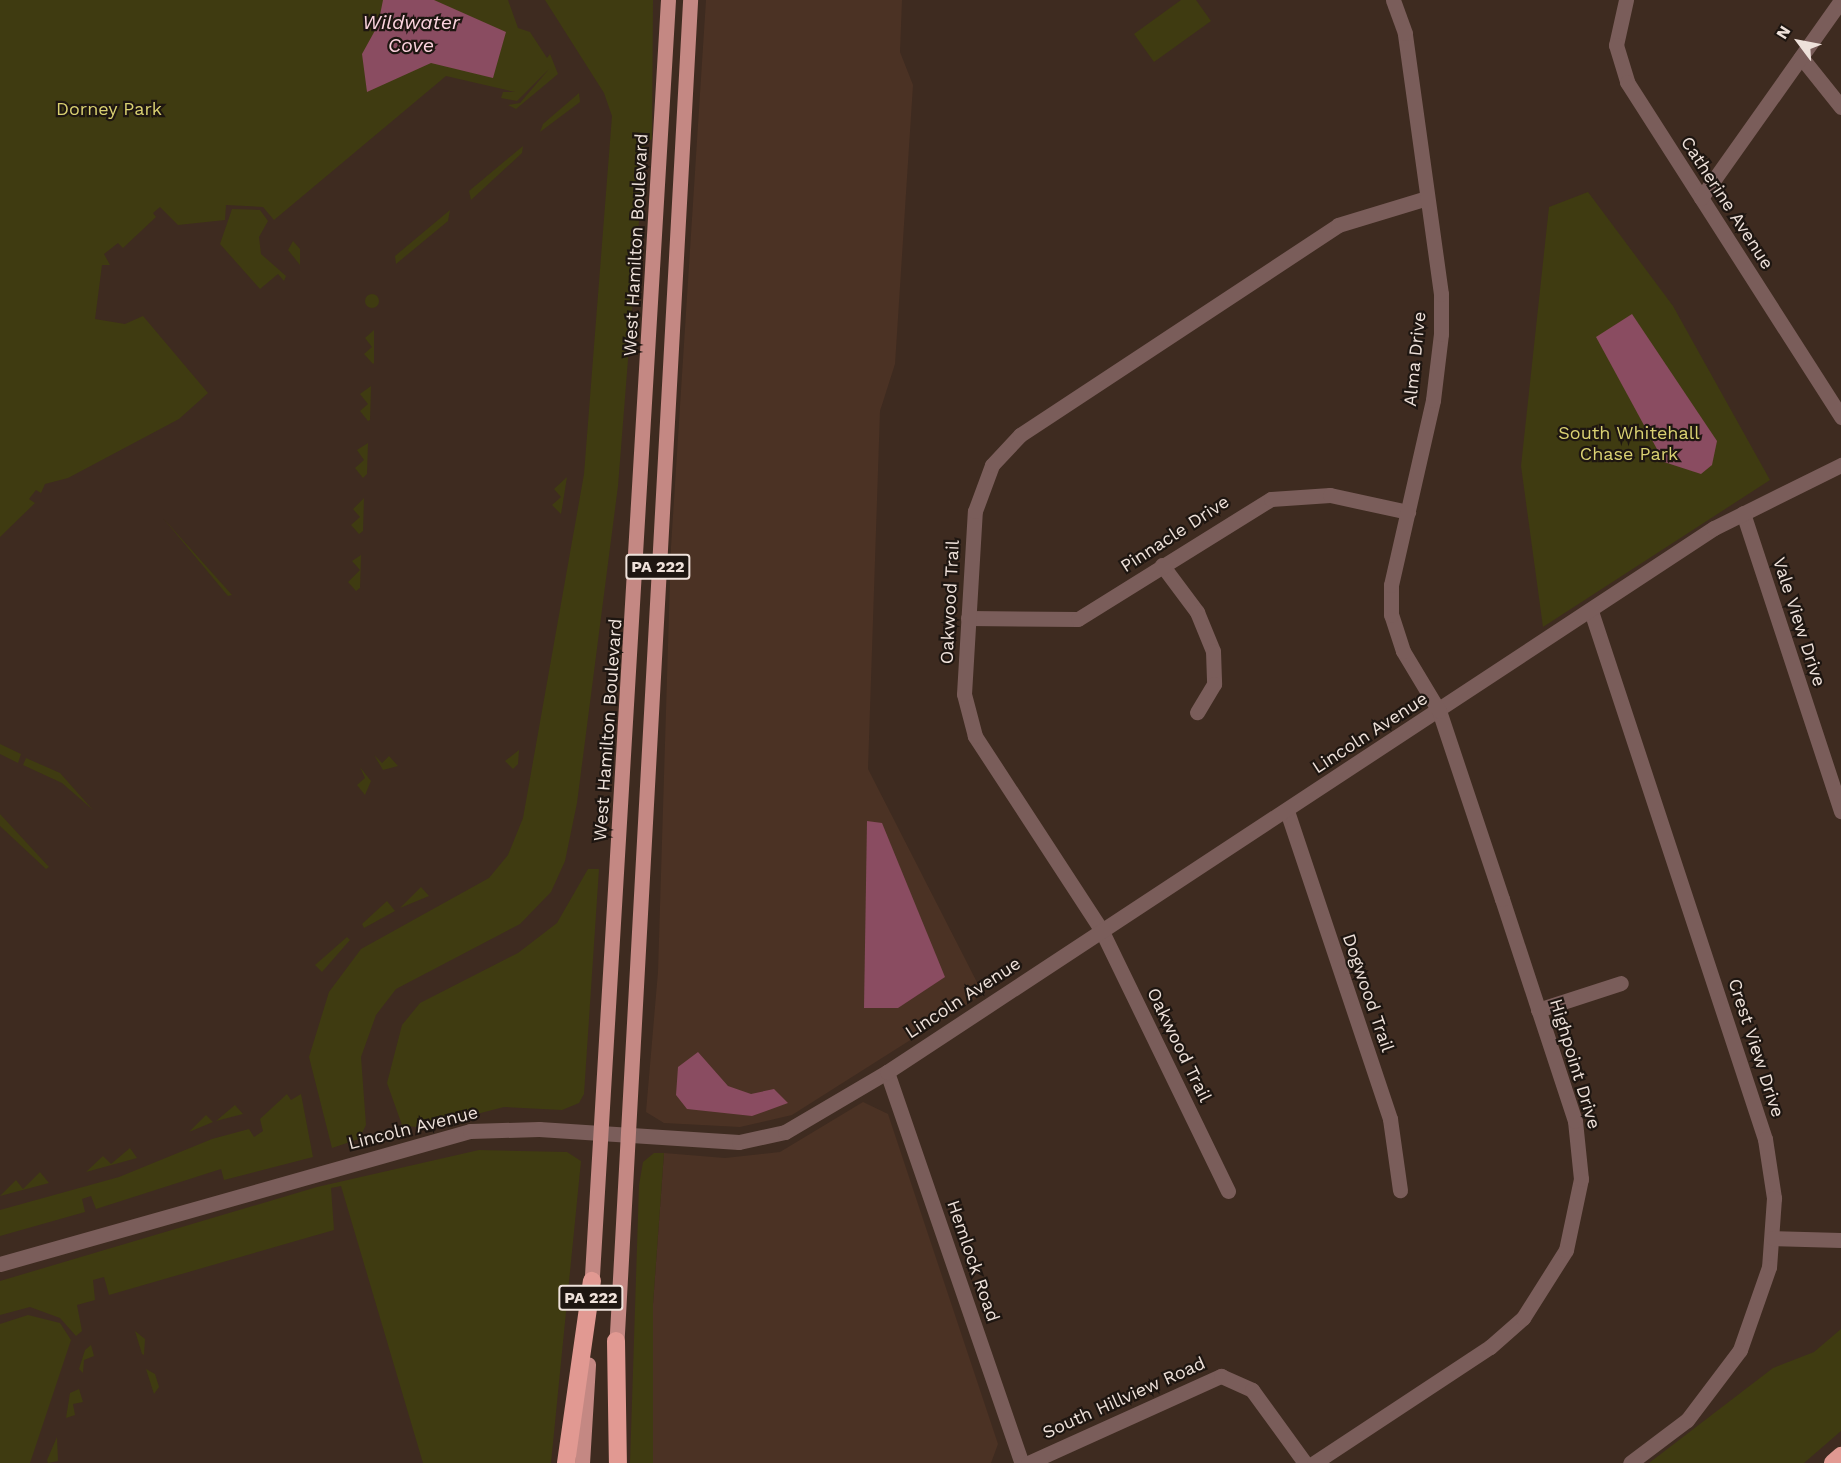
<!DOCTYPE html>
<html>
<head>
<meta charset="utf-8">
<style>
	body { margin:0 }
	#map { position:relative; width:1841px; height:1463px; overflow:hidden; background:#3e2b20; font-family:"Work Sans",sans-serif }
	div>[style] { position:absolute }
	.built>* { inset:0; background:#4b3224 }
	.green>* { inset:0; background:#3f3b11 }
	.round { border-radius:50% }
	.water>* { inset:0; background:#8a4c61 }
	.minor>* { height:15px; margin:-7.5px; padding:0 7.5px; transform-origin:7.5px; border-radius:7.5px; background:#7a5d5a }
	.major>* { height:15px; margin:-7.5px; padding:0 7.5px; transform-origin:7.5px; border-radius:7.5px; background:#c48883 }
	.highway>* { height:18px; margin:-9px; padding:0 9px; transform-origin:9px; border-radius:9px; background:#e19992 }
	span { translate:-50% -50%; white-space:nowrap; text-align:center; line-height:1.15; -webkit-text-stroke:4.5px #1e1611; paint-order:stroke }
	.shield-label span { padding:2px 4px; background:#1e1611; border:2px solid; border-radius:4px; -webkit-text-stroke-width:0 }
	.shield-label { font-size:16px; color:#eee1da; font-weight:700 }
	.park-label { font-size:18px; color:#dad172 }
	.street-label { font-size:18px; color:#eee1da }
	.water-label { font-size:20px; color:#fbd3de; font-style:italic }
	.north { position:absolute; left:1769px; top:12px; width:60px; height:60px; -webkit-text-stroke:4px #1e1611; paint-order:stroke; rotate:302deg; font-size:16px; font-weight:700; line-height:24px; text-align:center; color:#eee1da }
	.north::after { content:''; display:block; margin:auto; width:21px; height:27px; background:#eee1da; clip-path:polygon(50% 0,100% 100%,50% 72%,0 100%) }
</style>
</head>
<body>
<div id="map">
	<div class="built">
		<i style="clip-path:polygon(706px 0,902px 0,900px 52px,913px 85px,895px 364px,880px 411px,868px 769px,983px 994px,792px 1115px,740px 1127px,664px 1123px,646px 1112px,658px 972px,671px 547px)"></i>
		<i style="clip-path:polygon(863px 1102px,888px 1114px,998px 1444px,991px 1463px,653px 1463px,653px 1304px,664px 1153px,725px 1158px,780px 1152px)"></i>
	</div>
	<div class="green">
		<i style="clip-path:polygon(0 0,508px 0,518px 28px,530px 32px,547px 58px,550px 54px,558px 74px,516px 109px,508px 105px,520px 103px,549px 69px,517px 101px,501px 98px,503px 92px,515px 92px,446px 76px,274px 220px,263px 207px,226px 205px,225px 220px,178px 225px,160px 207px,153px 213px,156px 217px,123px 248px,118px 243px,104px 254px,110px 265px,102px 265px,95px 319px,125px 324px,143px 316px,208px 393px,179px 419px,68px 478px,45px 484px,41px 493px,36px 490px,29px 499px,35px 503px,0 537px)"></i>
		<i style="clip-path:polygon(545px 0,653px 0,652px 139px,645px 145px,618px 486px,577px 803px,565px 861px,551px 892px,520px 924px,396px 989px,376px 1015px,361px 1057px,366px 1125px,359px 1139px,332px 1148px,309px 1057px,329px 992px,361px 949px,489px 878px,508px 855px,523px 818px,584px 474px,612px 116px,604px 93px)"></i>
		<i style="clip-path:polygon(1181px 0,1196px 0,1211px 21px,1154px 62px,1134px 34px)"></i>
		<i style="clip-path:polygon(579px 93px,580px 102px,540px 132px,543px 124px)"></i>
		<i style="clip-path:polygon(523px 146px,522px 153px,471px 200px,469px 191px)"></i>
		<i style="clip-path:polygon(1588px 192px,1673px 306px,1770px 480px,1543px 627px,1521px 466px,1549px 207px)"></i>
		<i style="clip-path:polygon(232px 209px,260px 210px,268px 221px,259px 237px,261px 254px,286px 276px,284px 281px,278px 274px,260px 289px,220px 244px)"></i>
		<i style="clip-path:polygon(450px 210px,448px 221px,396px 264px,395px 256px)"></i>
		<i style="clip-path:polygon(293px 241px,300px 249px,300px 265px,288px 250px)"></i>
		<i class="round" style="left:365px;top:294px;width:14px;height:14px"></i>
		<i style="clip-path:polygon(374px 330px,374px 363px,373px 364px,364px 354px,372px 347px,365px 338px)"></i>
		<i style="clip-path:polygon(371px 386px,370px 420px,368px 421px,360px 411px,368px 404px,360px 394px)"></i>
		<i style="clip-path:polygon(368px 443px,367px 474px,363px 478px,355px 468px,364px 460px,357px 450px)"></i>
		<i style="clip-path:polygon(567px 477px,561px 514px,552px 505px,561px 497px,554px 489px)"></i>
		<i style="clip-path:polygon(364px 498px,363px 531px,359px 534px,351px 525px,360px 517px,353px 509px)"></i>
		<i style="clip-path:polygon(163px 518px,232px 595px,228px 596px)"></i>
		<i style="clip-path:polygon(361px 555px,360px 588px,356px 591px,348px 582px,360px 570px,352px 561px)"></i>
		<i style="clip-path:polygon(0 744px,21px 754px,18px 763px,0 754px)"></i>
		<i style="clip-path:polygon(519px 750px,518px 764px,513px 769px,505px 761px)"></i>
		<i style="clip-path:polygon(374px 755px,382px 763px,389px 756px,398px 766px,383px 770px)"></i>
		<i style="clip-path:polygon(26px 758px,60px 773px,93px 810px,62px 783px,23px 765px)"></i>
		<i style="clip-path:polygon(360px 767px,371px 781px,365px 795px,357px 785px,365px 778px)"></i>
		<i style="clip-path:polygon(0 814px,49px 867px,46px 869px,0 826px)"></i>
		<i style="clip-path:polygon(588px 869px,599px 869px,584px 1094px,579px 1103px,562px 1110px,504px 1107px,422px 1128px,402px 1125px,387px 1083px,402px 1025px,420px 1003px,518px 953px,557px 923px)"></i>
		<i style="clip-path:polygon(421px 887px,429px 896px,400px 908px)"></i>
		<i style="clip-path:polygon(387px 901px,395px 911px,364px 928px,362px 924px)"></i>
		<i style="clip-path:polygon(347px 937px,350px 940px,322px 972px,315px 965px)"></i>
		<i style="clip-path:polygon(287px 1094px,291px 1100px,301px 1094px,313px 1157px,224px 1180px,221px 1169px,96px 1209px,91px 1196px,82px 1199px,85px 1212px,0 1236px,0 1210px,119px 1177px,212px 1139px,249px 1129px,254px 1137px,263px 1131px,260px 1119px)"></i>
		<i style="clip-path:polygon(235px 1105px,243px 1114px,216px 1121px)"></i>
		<i style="clip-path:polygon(206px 1115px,213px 1122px,189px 1132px)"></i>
		<i style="clip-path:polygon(130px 1148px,137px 1158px,86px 1172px,103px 1156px,111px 1164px)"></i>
		<i style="clip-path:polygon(479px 1150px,567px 1152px,581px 1161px,551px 1463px,423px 1463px,341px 1186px,331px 1188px,334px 1230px,109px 1295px,104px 1277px,93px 1280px,95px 1300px,77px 1305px,82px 1331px,76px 1336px,60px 1318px,30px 1307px,0 1315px,0 1281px,317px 1187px)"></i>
		<i style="clip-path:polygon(654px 1153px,664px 1153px,653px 1304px,653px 1463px,630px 1463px,639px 1185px,643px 1162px)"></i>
		<i style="clip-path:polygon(40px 1172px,49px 1183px,0 1196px,16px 1180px,23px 1189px)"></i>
		<i style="clip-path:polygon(28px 1315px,60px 1323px,71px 1340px,30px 1463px,0 1463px,0 1324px)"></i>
		<i style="clip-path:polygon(1841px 1329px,1841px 1431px,1804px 1463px,1649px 1463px,1773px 1368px,1814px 1352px)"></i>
		<i style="clip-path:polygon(135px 1331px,145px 1339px,144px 1355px,142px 1354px)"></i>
		<i style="clip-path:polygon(91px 1345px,94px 1356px,84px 1360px,83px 1373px,79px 1369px,85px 1350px)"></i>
		<i style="clip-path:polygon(146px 1369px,155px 1374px,159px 1387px,154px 1394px)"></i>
		<i style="clip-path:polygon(79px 1389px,83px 1402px,73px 1404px,75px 1415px,66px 1418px,70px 1393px)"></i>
		<i style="clip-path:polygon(57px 1437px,58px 1461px,48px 1463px,47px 1460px)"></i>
	</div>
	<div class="water">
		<i style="clip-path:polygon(383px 0,434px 0,506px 32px,493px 78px,431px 63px,367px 92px,362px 54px,378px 25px)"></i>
		<i style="clip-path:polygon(1632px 314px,1717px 441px,1712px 465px,1701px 474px,1664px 462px,1596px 337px)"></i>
		<i style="clip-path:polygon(867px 821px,882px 823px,945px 977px,898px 1008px,864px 1008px)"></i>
		<i style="clip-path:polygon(698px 1052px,728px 1086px,751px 1094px,774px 1089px,788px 1103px,752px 1116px,687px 1109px,676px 1095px,678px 1067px)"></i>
	</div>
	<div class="minor">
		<i style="left:1626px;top:0;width:46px;rotate:102.5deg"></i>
		<i style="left:1616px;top:45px;width:39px;rotate:73deg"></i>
		<i style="left:1627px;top:82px;width:398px;rotate:57.4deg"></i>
		<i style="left:1801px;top:57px;width:64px;rotate:51.3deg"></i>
		<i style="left:1701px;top:198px;width:242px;rotate:-54.7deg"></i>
		<i style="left:1743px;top:513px;width:314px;rotate:71.8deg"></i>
		<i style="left:1162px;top:565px;width:59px;rotate:53.3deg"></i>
		<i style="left:1197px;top:612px;width:42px;rotate:67.7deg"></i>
		<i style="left:1213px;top:651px;width:33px;rotate:88deg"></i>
		<i style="left:1214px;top:684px;width:33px;rotate:121deg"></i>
		<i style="left:1591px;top:611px;width:556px;rotate:71.76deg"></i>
		<i style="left:1765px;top:1139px;width:60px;rotate:81.3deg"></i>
		<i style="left:1774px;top:1198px;width:69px;rotate:94.1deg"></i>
		<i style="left:1769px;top:1267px;width:88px;rotate:109.3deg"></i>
		<i style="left:1740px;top:1350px;width:88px;rotate:127.1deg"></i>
		<i style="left:1687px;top:1420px;width:71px;rotate:143deg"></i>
		<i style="left:968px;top:618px;width:110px;rotate:0.5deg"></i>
		<i style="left:1078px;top:619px;width:227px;rotate:-31.9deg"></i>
		<i style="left:1271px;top:499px;width:59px;rotate:-3.9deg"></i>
		<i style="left:1330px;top:495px;width:80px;rotate:12.3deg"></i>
		<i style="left:1287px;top:811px;width:325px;rotate:71.5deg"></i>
		<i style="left:1390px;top:1119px;width:72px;rotate:82deg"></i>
		<i style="left:1538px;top:1010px;width:87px;rotate:-18deg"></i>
		<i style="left:887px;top:1072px;width:414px;rotate:71deg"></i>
		<i style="left:1228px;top:1191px;width:289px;rotate:-115.9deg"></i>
		<i style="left:1102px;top:931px;width:233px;rotate:-123.1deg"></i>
		<i style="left:975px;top:736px;width:43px;rotate:-104.7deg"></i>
		<i style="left:964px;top:694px;width:183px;rotate:-86.6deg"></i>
		<i style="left:975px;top:511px;width:49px;rotate:-69.7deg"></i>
		<i style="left:992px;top:465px;width:41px;rotate:-47deg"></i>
		<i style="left:1020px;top:435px;width:381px;rotate:-33.4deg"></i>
		<i style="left:1338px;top:225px;width:93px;rotate:-16.9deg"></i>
		<i style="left:1773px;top:1238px;width:68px;rotate:1.7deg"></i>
		<i style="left:0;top:1264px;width:488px;rotate:-15.8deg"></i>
		<i style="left:470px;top:1131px;width:69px;rotate:-1.7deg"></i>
		<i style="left:539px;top:1129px;width:200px;rotate:3.7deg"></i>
		<i style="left:739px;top:1142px;width:47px;rotate:-12.3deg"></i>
		<i style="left:785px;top:1132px;width:118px;rotate:-30.5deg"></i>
		<i style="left:887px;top:1072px;width:990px;rotate:-33.34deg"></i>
		<i style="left:1714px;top:528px;width:142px;rotate:-26.4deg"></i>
		<i style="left:1028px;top:1463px;width:212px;rotate:-24.3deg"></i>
		<i style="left:1221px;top:1376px;width:34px;rotate:24deg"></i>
		<i style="left:1252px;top:1390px;width:90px;rotate:54deg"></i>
		<i style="left:1314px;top:1463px;width:211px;rotate:-33.4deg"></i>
		<i style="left:1490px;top:1347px;width:44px;rotate:-41.3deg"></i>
		<i style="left:1523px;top:1318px;width:80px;rotate:-57.7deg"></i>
		<i style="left:1566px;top:1250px;width:73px;rotate:-78.1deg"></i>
		<i style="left:1581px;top:1179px;width:58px;rotate:-95.9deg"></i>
		<i style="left:1575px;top:1121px;width:234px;rotate:-108.2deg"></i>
		<i style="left:1502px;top:899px;width:198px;rotate:-108.5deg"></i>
		<i style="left:1439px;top:711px;width:70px;rotate:-121deg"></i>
		<i style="left:1403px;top:651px;width:38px;rotate:-108deg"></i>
		<i style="left:1391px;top:615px;width:30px;rotate:-90deg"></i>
		<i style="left:1391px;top:585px;width:190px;rotate:-77.2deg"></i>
		<i style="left:1433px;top:400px;width:66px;rotate:-83.1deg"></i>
		<i style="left:1441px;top:334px;width:40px;rotate:-90deg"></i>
		<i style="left:1441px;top:294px;width:263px;rotate:-97.9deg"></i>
		<i style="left:1405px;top:33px;width:35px;rotate:-110deg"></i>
	</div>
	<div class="major">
		<i style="left:591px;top:1292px;width:1294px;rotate:-86.59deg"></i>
		<i style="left:616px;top:1351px;width:1353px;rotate:-86.86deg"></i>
		<i style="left:582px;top:1463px;width:99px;rotate:-86.5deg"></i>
	</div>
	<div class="highway">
		<i style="left:616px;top:1341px;width:122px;rotate:89.1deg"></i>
		<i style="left:566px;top:1463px;width:184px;rotate:-81.9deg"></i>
		<i style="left:1833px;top:1463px;width:11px;rotate:-41deg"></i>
	</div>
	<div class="shield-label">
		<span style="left:658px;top:567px">PA 222</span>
		<span style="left:591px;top:1298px">PA 222</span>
	</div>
	<div class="park-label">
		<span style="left:109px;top:109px">Dorney Park</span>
		<span style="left:1629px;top:444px">South Whitehall<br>Chase Park</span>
	</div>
	<div class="street-label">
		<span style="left:1727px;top:203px;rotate:57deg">Catherine Avenue</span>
		<span style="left:636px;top:245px;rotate:-87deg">West Hamilton Boulevard</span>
		<span style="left:1415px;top:359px;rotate:-84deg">Alma Drive</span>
		<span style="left:1175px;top:534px;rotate:-33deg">Pinnacle Drive</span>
		<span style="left:950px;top:602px;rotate:-87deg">Oakwood Trail</span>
		<span style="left:1799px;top:622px;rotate:72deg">Vale View Drive</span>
		<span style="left:608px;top:730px;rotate:-86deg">West Hamilton Boulevard</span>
		<span style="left:1370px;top:733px;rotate:-33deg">Lincoln Avenue</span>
		<span style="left:1368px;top:993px;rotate:71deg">Dogwood Trail</span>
		<span style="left:963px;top:998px;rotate:-33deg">Lincoln Avenue</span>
		<span style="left:1179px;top:1045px;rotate:64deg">Oakwood Trail</span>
		<span style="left:1756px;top:1048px;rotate:72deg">Crest View Drive</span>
		<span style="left:1575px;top:1064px;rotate:73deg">Highpoint Drive</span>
		<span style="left:413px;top:1128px;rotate:-14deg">Lincoln Avenue</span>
		<span style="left:973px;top:1261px;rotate:71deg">Hemlock Road</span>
		<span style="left:1124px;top:1398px;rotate:-24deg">South Hillview Road</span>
	</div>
	<div class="water-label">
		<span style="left:411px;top:34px">Wildwater<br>Cove</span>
	</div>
	<div class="north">N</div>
</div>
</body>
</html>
